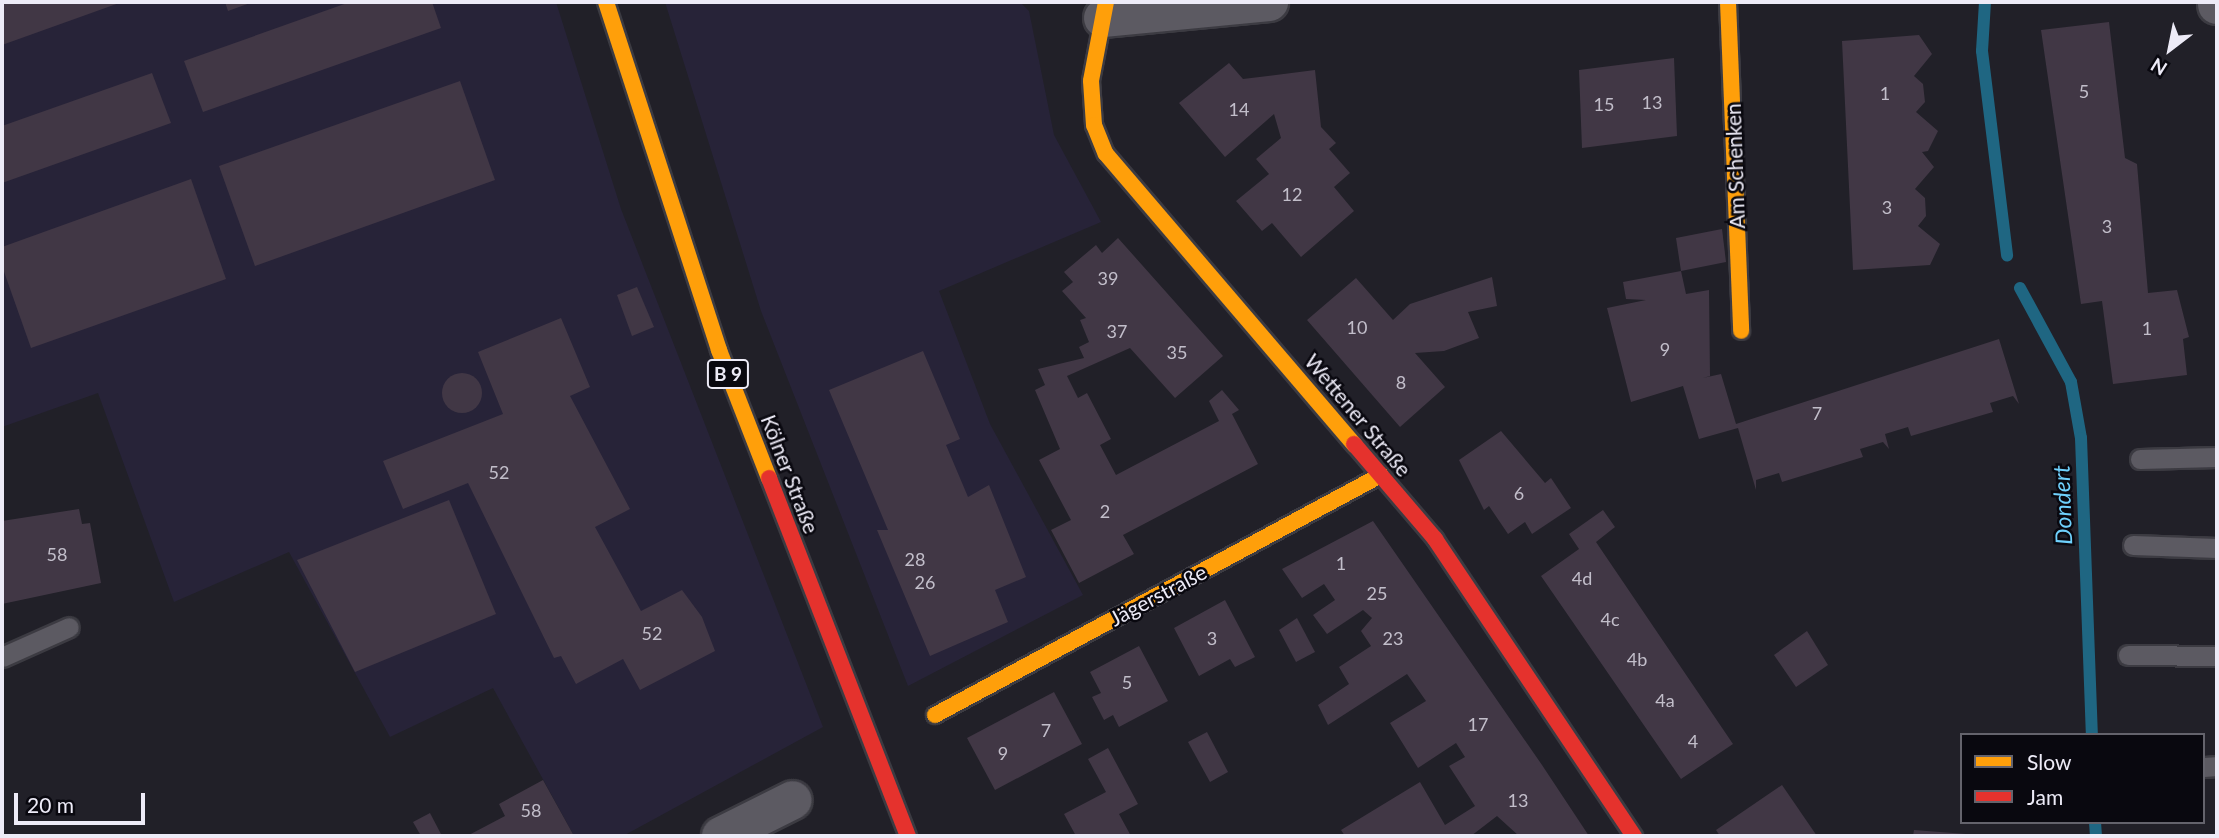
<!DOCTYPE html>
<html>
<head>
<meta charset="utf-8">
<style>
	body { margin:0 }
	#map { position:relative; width:2219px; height:838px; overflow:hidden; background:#212028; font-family:Lato,sans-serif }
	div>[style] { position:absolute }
	.built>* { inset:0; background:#272338 }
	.stream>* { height:12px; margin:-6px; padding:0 6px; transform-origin:6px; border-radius:6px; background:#1f6682 }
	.building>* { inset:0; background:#413745 }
	.round { border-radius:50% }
	.roads { filter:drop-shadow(2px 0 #3c3b42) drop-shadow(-2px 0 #3c3b42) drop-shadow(0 2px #3c3b42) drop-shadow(0 -2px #3c3b42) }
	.lane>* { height:19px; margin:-9.5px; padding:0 9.5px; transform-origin:9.5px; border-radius:9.5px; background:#5c5a62 }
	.street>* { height:38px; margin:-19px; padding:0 19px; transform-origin:19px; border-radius:19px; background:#5c5a62 }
	.slow>* { height:16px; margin:-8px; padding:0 8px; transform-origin:8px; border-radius:8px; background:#ff9f0a }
	.jam>* { height:16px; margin:-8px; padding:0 8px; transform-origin:8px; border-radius:8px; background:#e5322d }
	span { translate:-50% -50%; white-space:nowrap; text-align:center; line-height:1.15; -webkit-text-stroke:5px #09080f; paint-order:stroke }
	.number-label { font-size:18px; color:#c2beca }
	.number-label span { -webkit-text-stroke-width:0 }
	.shield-label span { padding:2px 5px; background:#09080f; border:2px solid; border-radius:5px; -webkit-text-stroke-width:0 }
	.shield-label { font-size:19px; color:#edebf7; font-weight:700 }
	.street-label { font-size:21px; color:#edebf7 }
	.water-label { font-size:23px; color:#6fd1fd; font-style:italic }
	.frame { position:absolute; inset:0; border:4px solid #edebf7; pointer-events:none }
	.legend { position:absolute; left:1960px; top:733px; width:245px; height:91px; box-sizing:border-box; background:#09080f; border:2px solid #64636c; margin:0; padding:9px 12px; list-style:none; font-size:21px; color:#edebf7 }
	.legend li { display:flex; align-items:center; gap:14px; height:35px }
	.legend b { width:35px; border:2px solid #64636c }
	.north { position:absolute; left:2135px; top:14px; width:70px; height:70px; -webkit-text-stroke:5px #09080f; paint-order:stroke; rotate:212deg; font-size:19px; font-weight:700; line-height:28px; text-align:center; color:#edebf7 }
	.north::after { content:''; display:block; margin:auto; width:24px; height:32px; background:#edebf7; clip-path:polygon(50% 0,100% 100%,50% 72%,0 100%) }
	.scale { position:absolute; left:14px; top:793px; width:131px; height:32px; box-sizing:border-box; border:4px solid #edebf7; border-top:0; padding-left:9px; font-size:21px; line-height:24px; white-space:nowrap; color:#edebf7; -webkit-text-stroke:5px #09080f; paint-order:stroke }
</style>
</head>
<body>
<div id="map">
	<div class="built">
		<i style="clip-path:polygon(2px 2px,556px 2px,621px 209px,823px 727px,623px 836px,574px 836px,493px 688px,390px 737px,289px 552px,174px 602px,98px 393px,2px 427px)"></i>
		<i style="clip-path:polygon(665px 2px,1020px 2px,1029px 11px,1054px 135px,1101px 222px,939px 291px,990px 424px,1083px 595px,908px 686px,761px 311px)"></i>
	</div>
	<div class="stream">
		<i style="left:1985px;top:2px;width:49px;rotate:93.5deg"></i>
		<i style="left:1982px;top:51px;width:206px;rotate:83deg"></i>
		<i style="left:2020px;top:288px;width:107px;rotate:61.5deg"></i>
		<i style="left:2071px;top:382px;width:57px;rotate:79.9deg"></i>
		<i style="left:2081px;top:438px;width:297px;rotate:87.9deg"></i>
		<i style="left:2095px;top:822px;width:14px;rotate:86deg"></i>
	</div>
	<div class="building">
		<i style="clip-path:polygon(2px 2px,122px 2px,2px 45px)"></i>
		<i style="clip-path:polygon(225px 2px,253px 2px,228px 11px)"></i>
		<i style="clip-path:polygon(350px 2px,432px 2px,441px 28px,203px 112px,184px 61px)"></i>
		<i style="clip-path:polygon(2109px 22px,2125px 158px,2137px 164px,2148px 293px,2177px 290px,2189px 337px,2183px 339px,2187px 375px,2113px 384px,2102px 301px,2081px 304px,2041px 30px)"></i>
		<i style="clip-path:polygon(1919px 35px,1932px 54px,1914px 76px,1923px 84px,1925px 102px,1916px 112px,1938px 131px,1928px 151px,1922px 152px,1934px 167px,1915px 189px,1925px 198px,1926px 216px,1918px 226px,1940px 244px,1930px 265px,1853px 270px,1842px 41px)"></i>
		<i style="clip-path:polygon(1674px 58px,1677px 136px,1582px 148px,1579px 70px)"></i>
		<i style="clip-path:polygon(1229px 63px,1243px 79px,1315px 70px,1321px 127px,1336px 143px,1329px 149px,1350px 173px,1334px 187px,1354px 211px,1301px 257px,1272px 223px,1262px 231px,1236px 201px,1269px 174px,1256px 159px,1281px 138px,1274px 114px,1225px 157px,1179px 103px)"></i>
		<i style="clip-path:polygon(152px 73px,171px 123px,2px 183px,2px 126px)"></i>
		<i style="clip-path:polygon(460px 81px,495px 180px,255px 266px,219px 166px)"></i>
		<i style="clip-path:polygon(191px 179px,226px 279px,31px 348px,2px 266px,2px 247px)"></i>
		<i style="clip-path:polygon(1722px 229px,1726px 262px,1681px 271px,1676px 238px)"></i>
		<i style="clip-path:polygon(1118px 238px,1223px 356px,1175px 398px,1130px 348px,1067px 376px,1078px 398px,1087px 393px,1111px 439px,1100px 445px,1116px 475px,1219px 421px,1209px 401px,1222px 390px,1239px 410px,1232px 414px,1258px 464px,1123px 535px,1134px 554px,1079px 583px,1051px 530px,1071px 520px,1039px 460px,1060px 449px,1035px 390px,1045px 385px,1038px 369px,1084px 358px,1079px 347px,1089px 342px,1080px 320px,1086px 318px,1062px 291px,1073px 282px,1064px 272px,1096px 245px,1102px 253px)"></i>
		<i style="clip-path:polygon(1681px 271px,1686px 294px,1709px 290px,1710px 376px,1703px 378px,1721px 374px,1736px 424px,1999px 339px,2019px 404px,2013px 396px,1990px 403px,1993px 412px,1911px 436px,1908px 427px,1885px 434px,1889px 449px,1883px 442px,1860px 449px,1863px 457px,1782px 482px,1779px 473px,1756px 480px,1756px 490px,1738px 428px,1699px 439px,1683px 386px,1631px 402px,1607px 308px,1646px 300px,1626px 299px,1623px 282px)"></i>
		<i style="clip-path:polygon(1492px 277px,1497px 306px,1468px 312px,1479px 338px,1444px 351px,1415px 353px,1445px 387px,1400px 427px,1307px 320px,1356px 278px,1393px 320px,1410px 304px)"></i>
		<i style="clip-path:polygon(637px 287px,654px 327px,632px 336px,617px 295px)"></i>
		<i style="clip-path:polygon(561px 318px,590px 387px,570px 396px,630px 509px,595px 527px,641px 611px,682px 590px,702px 617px,715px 651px,640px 690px,623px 659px,576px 684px,561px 656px,554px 658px,468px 483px,403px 509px,383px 461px,503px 414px,478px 352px)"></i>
		<i style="clip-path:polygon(923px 351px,960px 439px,946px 445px,968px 497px,989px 485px,1026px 577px,995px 590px,1008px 622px,930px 656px,877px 530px,888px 530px,829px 390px)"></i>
		<i class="round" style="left:442px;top:373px;width:40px;height:40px"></i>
		<i style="clip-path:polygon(1501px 431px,1545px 483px,1551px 478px,1571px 508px,1532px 534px,1525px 522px,1508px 534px,1489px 506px,1484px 510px,1459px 460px)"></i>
		<i style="clip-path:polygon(449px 500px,496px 614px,355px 672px,297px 560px)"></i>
		<i style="clip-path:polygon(79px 509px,82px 524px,90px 523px,101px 583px,2px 604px,2px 521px)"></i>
		<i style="clip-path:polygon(1603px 510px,1615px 527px,1596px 542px,1733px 744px,1681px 779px,1541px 576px,1579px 549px,1569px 534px)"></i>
		<i style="clip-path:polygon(1373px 521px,1542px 765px,1589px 836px,1519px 836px,1497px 816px,1471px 836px,1345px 836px,1341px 830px,1420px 782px,1445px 825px,1475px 806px,1449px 766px,1465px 757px,1456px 743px,1418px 768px,1390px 723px,1426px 701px,1407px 674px,1328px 725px,1318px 705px,1349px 684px,1339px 667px,1371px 646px,1361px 631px,1372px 618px,1363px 610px,1327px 634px,1313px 615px,1335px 600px,1324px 584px,1302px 598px,1282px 569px)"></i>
		<i style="clip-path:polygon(1225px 600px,1255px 657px,1235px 667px,1230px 659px,1199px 676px,1174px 628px)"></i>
		<i style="clip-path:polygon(1297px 618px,1315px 652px,1296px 662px,1279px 630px)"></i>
		<i style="clip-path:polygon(1807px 631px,1828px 665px,1796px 687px,1774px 655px)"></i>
		<i style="clip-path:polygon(1139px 646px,1168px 701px,1119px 727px,1113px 715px,1104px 720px,1092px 697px,1101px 693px,1090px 672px)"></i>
		<i style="clip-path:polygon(1054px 692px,1082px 744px,995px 790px,967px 738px)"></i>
		<i style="clip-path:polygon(1207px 732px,1228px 772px,1210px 782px,1188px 742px)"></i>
		<i style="clip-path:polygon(1108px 748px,1138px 804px,1119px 814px,1131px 836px,1076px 836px,1064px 814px,1106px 792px,1088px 759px)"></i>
		<i style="clip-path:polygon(543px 780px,574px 836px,467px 836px,505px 816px,499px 804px)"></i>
		<i style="clip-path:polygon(1782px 785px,1817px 836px,1720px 836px,1716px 830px)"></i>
		<i style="clip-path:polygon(430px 813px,442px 836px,421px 836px,413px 822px)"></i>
		<i style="clip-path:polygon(1914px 830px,1966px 834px,1966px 836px,1913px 836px)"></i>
	</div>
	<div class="roads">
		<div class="lane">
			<i style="left:2140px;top:459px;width:77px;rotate:-1.5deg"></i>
			<i style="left:2133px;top:545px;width:84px;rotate:2deg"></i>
			<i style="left:2128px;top:655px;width:89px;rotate:0.6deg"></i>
			<i style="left:2px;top:657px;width:73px;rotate:-24.1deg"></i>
			<i style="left:2203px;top:767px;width:14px;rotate:-4deg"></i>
		</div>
		<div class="street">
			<i style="left:2217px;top:2px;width:3px;rotate:90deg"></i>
			<i style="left:1103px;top:18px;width:167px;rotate:-5.5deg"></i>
			<i style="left:721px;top:836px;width:80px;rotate:-26.6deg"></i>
		</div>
		<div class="slow">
			<i style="left:606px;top:2px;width:366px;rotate:72deg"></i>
			<i style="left:719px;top:350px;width:137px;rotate:68.7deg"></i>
			<i style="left:1106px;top:2px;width:80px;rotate:100.8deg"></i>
			<i style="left:1091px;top:81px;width:44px;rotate:86.1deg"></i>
			<i style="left:1094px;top:125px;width:31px;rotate:68deg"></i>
			<i style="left:1106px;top:154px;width:382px;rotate:49.5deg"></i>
			<i style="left:1728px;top:2px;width:329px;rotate:87.7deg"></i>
			<i style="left:935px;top:715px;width:506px;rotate:-28.29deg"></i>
		</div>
		<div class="jam">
			<i style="left:1354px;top:444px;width:125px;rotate:49.5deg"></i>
			<i style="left:1435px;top:539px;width:358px;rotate:56.2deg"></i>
			<i style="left:769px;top:478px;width:384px;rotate:68.8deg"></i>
		</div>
	</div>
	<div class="number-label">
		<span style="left:2084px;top:91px">5</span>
		<span style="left:1885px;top:93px">1</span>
		<span style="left:1652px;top:102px">13</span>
		<span style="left:1604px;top:104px">15</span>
		<span style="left:1239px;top:109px">14</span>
		<span style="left:1292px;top:194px">12</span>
		<span style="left:1887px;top:207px">3</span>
		<span style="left:2107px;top:226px">3</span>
		<span style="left:1108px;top:278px">39</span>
		<span style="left:1357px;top:327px">10</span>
		<span style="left:2147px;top:328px">1</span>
		<span style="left:1117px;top:331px">37</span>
		<span style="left:1665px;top:349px">9</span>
		<span style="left:1177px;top:352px">35</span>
		<span style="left:1401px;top:382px">8</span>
		<span style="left:1817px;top:413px">7</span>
		<span style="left:499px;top:472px">52</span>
		<span style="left:1519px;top:493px">6</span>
		<span style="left:1105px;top:511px">2</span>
		<span style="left:57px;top:554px">58</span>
		<span style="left:915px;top:559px">28</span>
		<span style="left:1341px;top:563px">1</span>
		<span style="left:1582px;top:578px">4d</span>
		<span style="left:925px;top:582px">26</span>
		<span style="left:1377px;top:593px">25</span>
		<span style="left:1610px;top:619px">4c</span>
		<span style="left:652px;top:633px">52</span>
		<span style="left:1212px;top:638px">3</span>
		<span style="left:1393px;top:638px">23</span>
		<span style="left:1637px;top:659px">4b</span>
		<span style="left:1127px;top:682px">5</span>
		<span style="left:1665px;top:700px">4a</span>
		<span style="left:1478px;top:724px">17</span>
		<span style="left:1046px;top:730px">7</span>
		<span style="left:1693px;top:741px">4</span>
		<span style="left:1003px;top:753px">9</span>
		<span style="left:1518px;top:800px">13</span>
		<span style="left:531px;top:810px">58</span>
	</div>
	<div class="shield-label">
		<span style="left:728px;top:374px">B 9</span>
	</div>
	<div class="street-label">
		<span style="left:1735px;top:166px;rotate:-92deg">Am Schenken</span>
		<span style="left:1358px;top:415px;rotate:50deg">Wettener Straße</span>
		<span style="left:790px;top:474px;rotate:69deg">Kölner Straße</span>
		<span style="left:1158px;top:595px;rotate:-28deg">Jägerstraße</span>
	</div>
	<div class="water-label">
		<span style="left:2062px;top:505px;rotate:-92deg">Dondert</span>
	</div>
	<div class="frame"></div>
	<ul class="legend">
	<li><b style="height:9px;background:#ff9f0a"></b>Slow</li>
	<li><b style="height:9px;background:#e5322d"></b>Jam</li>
	</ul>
	<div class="north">N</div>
	<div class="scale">20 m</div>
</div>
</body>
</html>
